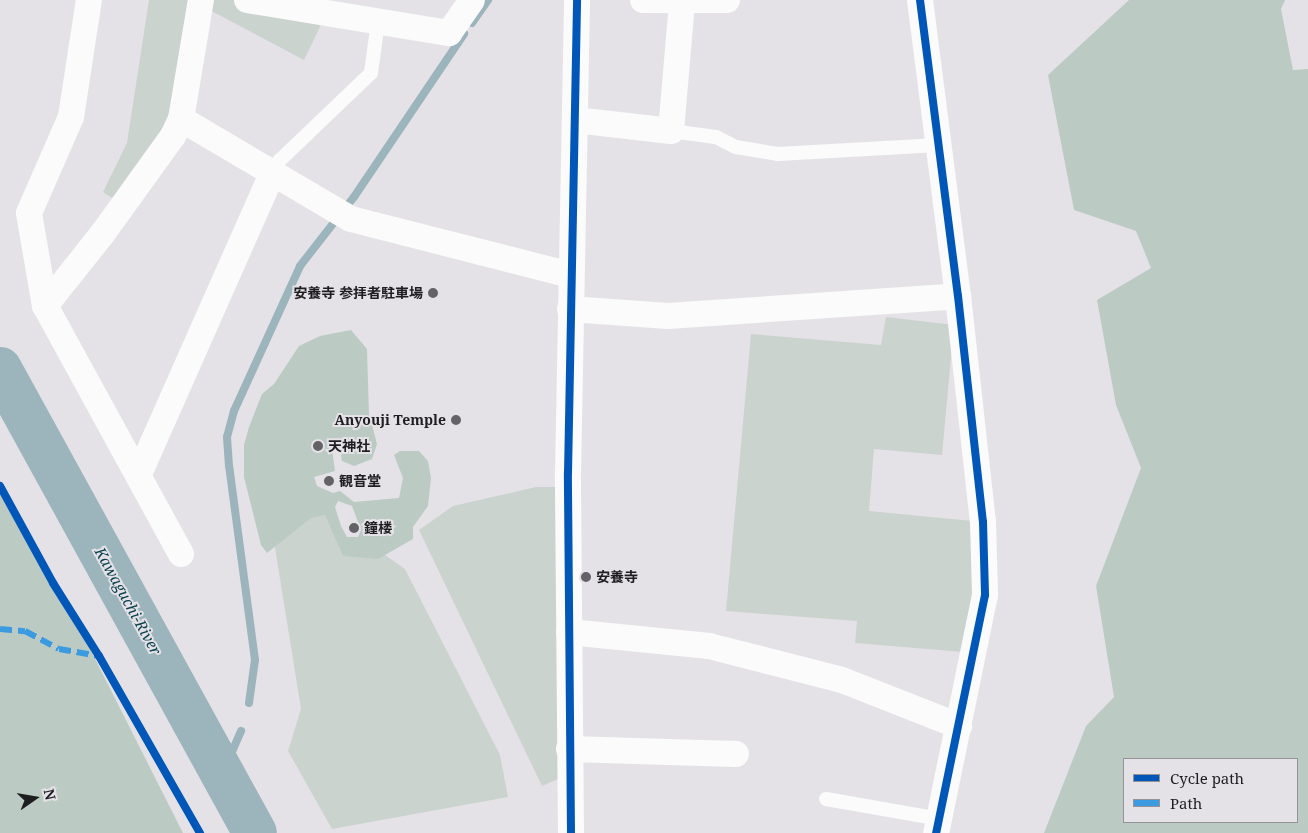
<!DOCTYPE html>
<html>
<head>
<meta charset="utf-8">
<style>
	body { margin:0 }
	#map { position:relative; width:1308px; height:833px; overflow:hidden; background:#e4e2e6; font-family:"Noto Serif","Noto Sans JP",serif }
	div>[style] { position:absolute }
	.green>* { inset:0; background:#cad3ce }
	.forest>* { inset:0; background:#bbcbc3 }
	.stream>* { height:8px; margin:-4px; padding:0 4px; transform-origin:4px; border-radius:4px; background:#9cb4bb }
	.river>* { height:44px; margin:-22px; padding:0 22px; transform-origin:22px; border-radius:22px; background:#9cb4bb }
	.lane>* { height:14px; margin:-7px; padding:0 7px; transform-origin:7px; border-radius:7px; background:#fbfbfb }
	.street>* { height:26px; margin:-13px; padding:0 13px; transform-origin:13px; border-radius:13px; background:#fbfbfb }
	.quiet>* { height:6px; margin-top:-3px; transform-origin:0; background:repeating-linear-gradient(90deg,#3c9be0 0 12px,transparent 0 18px) }
	.cycleway>* { height:8px; margin:-4px; padding:0 4px; transform-origin:4px; border-radius:4px; background:#0057b8 }
	.dots>* { width:14px; height:14px; translate:-50% -50%; box-sizing:border-box; border:2px solid #e4e1e7; border-radius:50% }
	span { translate:-50% -50%; white-space:nowrap; text-align:center; line-height:1.15; -webkit-text-stroke:4px #e4e1e7; paint-order:stroke }
	.poi-label { font-size:14px; color:#1e1d1f; font-weight:700 }
	.right { translate:-100% -50%; text-align:right }
	.left { translate:0 -50%; text-align:left }
	.water-label { font-size:15px; color:#09414c; font-style:italic }
	.legend { position:absolute; left:1123px; top:758px; width:175px; height:65px; box-sizing:border-box; background:#e4e1e7; border:1px solid #959397; margin:0; padding:6px 9px; list-style:none; font-size:15px; color:#1e1d1f }
	.legend li { display:flex; align-items:center; gap:10px; height:25px }
	.legend b { width:25px; border:1px solid #959397 }
	.north { position:absolute; left:10px; top:773px; width:50px; height:50px; -webkit-text-stroke:4px #e4e1e7; paint-order:stroke; rotate:77deg; font-size:14px; font-weight:700; line-height:20px; text-align:center; color:#1e1d1f }
	.north::after { content:''; display:block; margin:auto; width:18px; height:22px; background:#1e1d1f; clip-path:polygon(50% 0,100% 100%,50% 72%,0 100%) }
</style>
</head>
<body>
<div id="map">
	<div class="green">
		<i style="clip-path:polygon(149px 0,249px 0,327px 12px,304px 60px,200px 5px,181px 119px,123px 205px,103px 192px,127px 143px)"></i>
		<i style="clip-path:polygon(886px 317px,954px 325px,942px 455px,874px 449px,869px 511px,983px 522px,975px 653px,855px 643px,857px 621px,726px 611px,751px 334px,881px 345px)"></i>
		<i style="clip-path:polygon(536px 487px,557px 487px,558px 779px,542px 786px,419px 530px,453px 506px)"></i>
		<i style="clip-path:polygon(332px 502px,341px 543px,361px 538px,405px 569px,500px 755px,508px 797px,332px 829px,288px 751px,301px 709px,271px 523px)"></i>
	</div>
	<div class="forest">
		<i style="clip-path:polygon(evenodd,1129px 0,1285px 0,1281px 9px,1293px 70px,1308px 69px,1308px 833px,1044px 833px,1086px 726px,1114px 697px,1096px 586px,1141px 468px,1116px 405px,1097px 300px,1151px 268px,1136px 231px,1074px 210px,1048px 75px,1129px 0,1297px 759px,1297px 822px,1124px 822px,1124px 759px,1297px 759px)"></i>
		<i style="clip-path:polygon(evenodd,351px 330px,367px 349px,369px 414px,377px 444px,372px 459px,354px 466px,342px 461px,340px 451px,332px 449px,335px 471px,314px 477px,317px 486px,333px 493px,340px 491px,354px 502px,399px 498px,403px 478px,394px 455px,400px 451px,419px 451px,428px 461px,431px 478px,428px 506px,413px 527px,413px 539px,378px 559px,343px 556px,325px 515px,311px 518px,267px 553px,261px 545px,244px 477px,244px 445px,249px 427px,262px 394px,274px 384px,299px 346px,320px 336px,351px 330px,338px 501px,352px 506px,361px 530px,358px 537px,347px 537px,341px 526px,335px 507px,338px 501px)"></i>
		<i style="clip-path:polygon(0 485px,77px 623px,183px 833px,0 833px)"></i>
	</div>
	<div class="stream">
		<i style="left:472px;top:23px;width:28px;rotate:-55deg"></i>
		<i style="left:249px;top:703px;width:43px;rotate:-82.1deg"></i>
		<i style="left:255px;top:660px;width:196px;rotate:-97.6deg"></i>
		<i style="left:229px;top:466px;width:29px;rotate:-94deg"></i>
		<i style="left:227px;top:437px;width:27px;rotate:-75deg"></i>
		<i style="left:234px;top:411px;width:159px;rotate:-65.5deg"></i>
		<i style="left:300px;top:266px;width:88px;rotate:-52deg"></i>
		<i style="left:354px;top:197px;width:197px;rotate:-56deg"></i>
		<i style="left:222px;top:775px;width:48px;rotate:-66.6deg"></i>
	</div>
	<div class="river">
		<i style="left:0;top:369px;width:529px;rotate:61.21deg"></i>
	</div>
	<div class="lane">
		<i style="left:671px;top:131px;width:45px;rotate:7.6deg"></i>
		<i style="left:716px;top:137px;width:22px;rotate:27deg"></i>
		<i style="left:736px;top:147px;width:43px;rotate:9.5deg"></i>
		<i style="left:778px;top:154px;width:161px;rotate:-3.2deg"></i>
		<i style="left:272px;top:174px;width:15px;rotate:-62deg"></i>
		<i style="left:279px;top:161px;width:127px;rotate:-43.7deg"></i>
		<i style="left:371px;top:73px;width:52px;rotate:-82.3deg"></i>
		<i style="left:826px;top:799px;width:115px;rotate:10deg"></i>
	</div>
	<div class="street">
		<i style="left:247px;top:0;width:205px;rotate:9.3deg"></i>
		<i style="left:449px;top:33px;width:40px;rotate:-55.1deg"></i>
		<i style="left:643px;top:0;width:84px"></i>
		<i style="left:920px;top:0;width:298px;rotate:82.7deg"></i>
		<i style="left:958px;top:296px;width:227px;rotate:83.7deg"></i>
		<i style="left:983px;top:522px;width:73px;rotate:88.4deg"></i>
		<i style="left:985px;top:595px;width:243px;rotate:101.6deg"></i>
		<i style="left:181px;top:119px;width:197px;rotate:30.5deg"></i>
		<i style="left:351px;top:219px;width:227px;rotate:14.3deg"></i>
		<i style="left:575px;top:120px;width:97px;rotate:6.5deg"></i>
		<i style="left:671px;top:131px;width:129px;rotate:-85.1deg"></i>
		<i style="left:45px;top:306px;width:94px;rotate:-99.8deg"></i>
		<i style="left:29px;top:213px;width:105px;rotate:-66.4deg"></i>
		<i style="left:71px;top:117px;width:118px;rotate:-81.3deg"></i>
		<i style="left:570px;top:309px;width:98px;rotate:4.1deg"></i>
		<i style="left:668px;top:316px;width:291px;rotate:-3.9deg"></i>
		<i style="left:139px;top:474px;width:328px;rotate:-66.1deg"></i>
		<i style="left:181px;top:554px;width:283px;rotate:-118.7deg"></i>
		<i style="left:45px;top:306px;width:93px;rotate:-51.5deg"></i>
		<i style="left:103px;top:233px;width:120px;rotate:-54.2deg"></i>
		<i style="left:173px;top:136px;width:19px;rotate:-65deg"></i>
		<i style="left:181px;top:119px;width:121px;rotate:-80.5deg"></i>
		<i style="left:569px;top:632px;width:141px;rotate:5.7deg"></i>
		<i style="left:709px;top:646px;width:137px;rotate:14.3deg"></i>
		<i style="left:842px;top:680px;width:126px;rotate:21.5deg"></i>
		<i style="left:569px;top:749px;width:167px;rotate:1.7deg"></i>
		<i style="left:571px;top:833px;width:360px;rotate:-90.5deg"></i>
		<i style="left:568px;top:473px;width:473px;rotate:-88.9deg"></i>
	</div>
	<div class="quiet">
		<i style="left:0;top:629px;width:25px;rotate:5deg"></i>
		<i style="left:25px;top:631px;width:38px;rotate:28deg"></i>
		<i style="left:59px;top:649px;width:41px;rotate:9.9deg"></i>
	</div>
	<div class="cycleway">
		<i style="left:920px;top:0;width:298px;rotate:82.7deg"></i>
		<i style="left:958px;top:296px;width:227px;rotate:83.7deg"></i>
		<i style="left:983px;top:522px;width:73px;rotate:88.4deg"></i>
		<i style="left:985px;top:595px;width:243px;rotate:101.6deg"></i>
		<i style="left:0;top:486px;width:111px;rotate:61.3deg"></i>
		<i style="left:53px;top:583px;width:86px;rotate:57.8deg"></i>
		<i style="left:99px;top:656px;width:204px;rotate:60.3deg"></i>
		<i style="left:571px;top:833px;width:360px;rotate:-90.5deg"></i>
		<i style="left:568px;top:473px;width:473px;rotate:-88.9deg"></i>
	</div>
	<div class="dots">
		<i style="left:433px;top:293px;background:#636265"></i>
		<i style="left:456px;top:420px;background:#636265"></i>
		<i style="left:318px;top:446px;background:#636265"></i>
		<i style="left:329px;top:481px;background:#636265"></i>
		<i style="left:354px;top:528px;background:#636265"></i>
		<i style="left:586px;top:577px;background:#636265"></i>
	</div>
	<div class="poi-label">
		<span class="right" style="left:423px;top:293px">安養寺 参拝者駐車場</span>
		<span class="right" style="left:446px;top:420px">Anyouji Temple</span>
		<span class="left" style="left:328px;top:446px">天神社</span>
		<span class="left" style="left:339px;top:481px">観音堂</span>
		<span class="left" style="left:364px;top:528px">鐘楼</span>
		<span class="left" style="left:596px;top:577px">安養寺</span>
	</div>
	<div class="water-label">
		<span style="left:128px;top:601px;rotate:61deg">Kawaguchi-River</span>
	</div>
	<ul class="legend">
	<li><b style="height:6px;background:#0057b8"></b>Cycle path</li>
	<li><b style="height:6px;background:#3c9be0"></b>Path</li>
	</ul>
	<div class="north">N</div>
</div>
</body>
</html>
